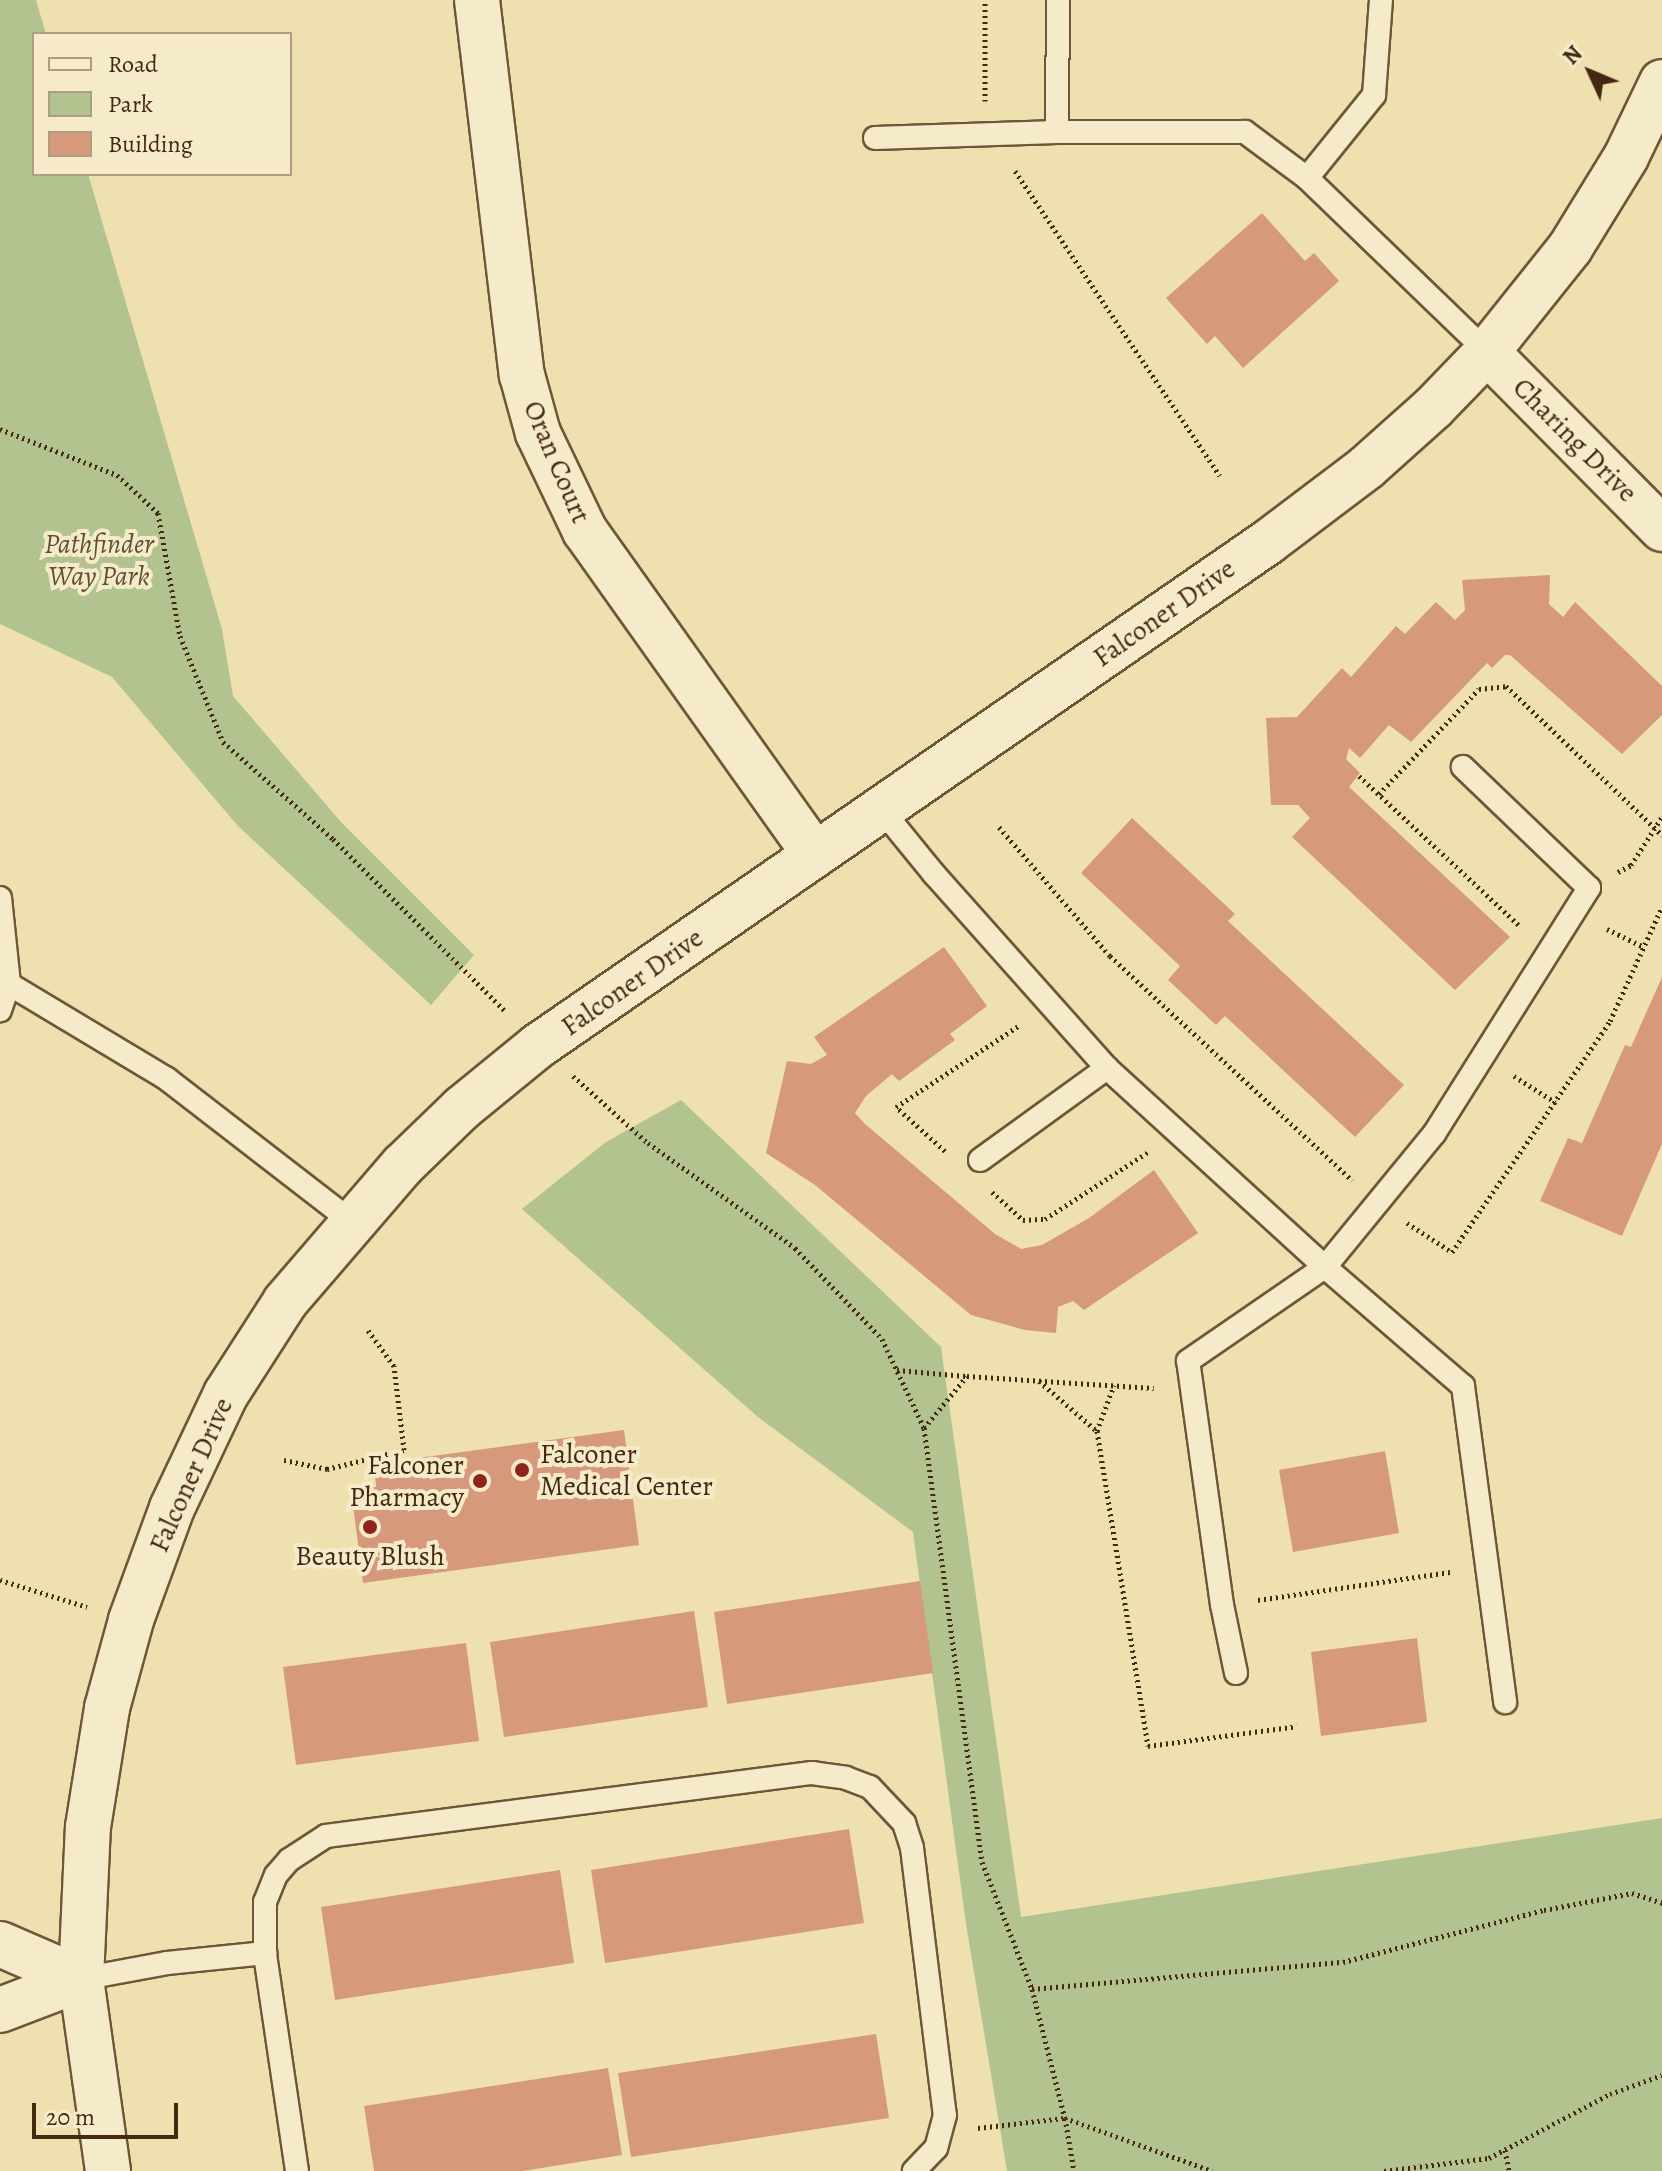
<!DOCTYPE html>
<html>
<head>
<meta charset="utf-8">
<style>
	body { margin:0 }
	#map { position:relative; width:1662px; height:2171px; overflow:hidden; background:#efe0af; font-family:Alegreya,serif }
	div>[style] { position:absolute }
	.green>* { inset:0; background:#b2c390 }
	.building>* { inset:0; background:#d7997b }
	.path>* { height:5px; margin-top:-2.5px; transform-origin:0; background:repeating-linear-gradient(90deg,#452811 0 2px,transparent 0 6px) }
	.roads { filter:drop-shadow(2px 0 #705638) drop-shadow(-2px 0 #705638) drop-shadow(0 2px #705638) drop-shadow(0 -2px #705638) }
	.lane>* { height:22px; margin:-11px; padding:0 11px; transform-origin:11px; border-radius:11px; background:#f5ebcb }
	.street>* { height:44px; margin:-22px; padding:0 22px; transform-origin:22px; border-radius:22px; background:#f5ebcb }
	.dots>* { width:22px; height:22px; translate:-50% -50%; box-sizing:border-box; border:4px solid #f5ebcb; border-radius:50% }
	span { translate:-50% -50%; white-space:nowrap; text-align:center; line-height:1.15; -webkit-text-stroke:8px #f5ebcb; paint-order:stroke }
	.street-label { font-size:28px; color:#452811 }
	.park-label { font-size:28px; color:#604f31; font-style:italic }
	.poi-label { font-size:28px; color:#452811 }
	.left { translate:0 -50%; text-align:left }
	.right { translate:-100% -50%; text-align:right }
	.legend { position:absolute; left:32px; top:32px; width:260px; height:144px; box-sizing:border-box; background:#f5ebcb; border:2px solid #af9d81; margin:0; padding:10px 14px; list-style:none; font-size:24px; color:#452811 }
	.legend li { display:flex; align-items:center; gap:16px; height:40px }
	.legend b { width:40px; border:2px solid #af9d81 }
	.north { position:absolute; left:1550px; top:32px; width:80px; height:80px; -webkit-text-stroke:6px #f5ebcb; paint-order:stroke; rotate:314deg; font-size:22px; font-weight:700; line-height:32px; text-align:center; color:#452811 }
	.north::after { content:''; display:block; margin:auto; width:28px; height:36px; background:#452811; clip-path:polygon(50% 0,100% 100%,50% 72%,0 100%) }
	.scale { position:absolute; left:32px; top:2103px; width:146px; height:36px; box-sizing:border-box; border:4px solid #452811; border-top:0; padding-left:10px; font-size:24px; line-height:28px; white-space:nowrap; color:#452811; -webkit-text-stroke:6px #f5ebcb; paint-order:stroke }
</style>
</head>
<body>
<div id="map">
	<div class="green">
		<i style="clip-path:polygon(0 0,36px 0,46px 34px,34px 34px,34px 174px,88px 174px,222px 629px,233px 696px,341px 822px,474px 955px,431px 1005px,237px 825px,112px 677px,0 624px)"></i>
		<i style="clip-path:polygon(681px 1100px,941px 1347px,1021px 1917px,1662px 1818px,1662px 2171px,1007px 2171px,966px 1924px,913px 1532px,758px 1417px,522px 1209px,606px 1142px)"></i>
	</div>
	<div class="building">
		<i style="clip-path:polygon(1262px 213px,1305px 261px,1314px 253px,1339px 281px,1243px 368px,1215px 336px,1207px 344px,1166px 298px)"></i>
		<i style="clip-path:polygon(1550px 575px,1549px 604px,1563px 617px,1575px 602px,1662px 686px,1662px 715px,1622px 754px,1510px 655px,1505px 655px,1492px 668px,1487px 663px,1411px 742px,1389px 725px,1360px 758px,1349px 748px,1346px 759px,1360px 773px,1349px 787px,1510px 937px,1455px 990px,1292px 837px,1310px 818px,1298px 805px,1271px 805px,1266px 718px,1297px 717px,1342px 668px,1351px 677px,1396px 626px,1405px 634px,1436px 602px,1455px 620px,1465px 610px,1462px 580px)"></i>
		<i style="clip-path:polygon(1132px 818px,1235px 914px,1228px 921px,1404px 1085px,1355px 1137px,1225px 1016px,1216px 1025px,1168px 980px,1180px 966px,1081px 873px)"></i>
		<i style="clip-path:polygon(944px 947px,987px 1006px,950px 1034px,955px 1040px,899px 1081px,892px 1074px,866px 1096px,855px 1113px,864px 1123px,995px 1234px,1021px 1249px,1042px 1245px,1089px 1218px,1154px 1170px,1198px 1233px,1084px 1310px,1073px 1301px,1058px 1307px,1056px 1333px,1025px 1330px,971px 1315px,815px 1185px,766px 1153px,787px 1061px,811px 1064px,827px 1055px,814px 1037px)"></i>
		<i style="clip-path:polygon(1662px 977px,1662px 1144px,1622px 1236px,1540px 1201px,1568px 1138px,1582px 1143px,1625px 1045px,1631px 1047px)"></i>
		<i style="clip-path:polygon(624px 1430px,639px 1545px,363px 1583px,353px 1505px,367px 1504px,365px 1488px,376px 1487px,374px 1464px)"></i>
		<i style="clip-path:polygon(1385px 1451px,1399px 1533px,1293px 1552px,1279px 1470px)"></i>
		<i style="clip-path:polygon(920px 1581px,933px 1673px,727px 1704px,714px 1612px)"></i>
		<i style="clip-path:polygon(694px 1611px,708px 1707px,504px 1737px,490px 1642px)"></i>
		<i style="clip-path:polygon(1417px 1638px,1427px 1722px,1321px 1736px,1311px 1652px)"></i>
		<i style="clip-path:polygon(466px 1643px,479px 1741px,296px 1765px,283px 1667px)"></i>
		<i style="clip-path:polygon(849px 1829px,864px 1923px,605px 1963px,591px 1870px)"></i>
		<i style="clip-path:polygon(560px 1870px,574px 1963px,335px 2000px,321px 1907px)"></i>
		<i style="clip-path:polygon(876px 2034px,889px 2118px,631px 2157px,618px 2073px)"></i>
		<i style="clip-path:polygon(608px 2068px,622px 2155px,523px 2171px,374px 2171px,364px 2106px)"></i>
	</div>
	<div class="path">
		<i style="left:985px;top:101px;width:101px;rotate:-90deg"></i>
		<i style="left:1015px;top:171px;width:367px;rotate:56.1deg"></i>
		<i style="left:0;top:429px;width:126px;rotate:21.5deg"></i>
		<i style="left:117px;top:475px;width:56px;rotate:42.8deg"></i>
		<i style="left:158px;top:513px;width:125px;rotate:79.9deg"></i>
		<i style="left:180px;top:636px;width:114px;rotate:67.9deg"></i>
		<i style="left:223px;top:742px;width:147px;rotate:41.4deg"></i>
		<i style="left:333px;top:839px;width:243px;rotate:45deg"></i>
		<i style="left:1359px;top:776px;width:221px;rotate:43deg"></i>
		<i style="left:1379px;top:794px;width:145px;rotate:-46.4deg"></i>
		<i style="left:1479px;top:689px;width:27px;rotate:-6deg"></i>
		<i style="left:1506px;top:686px;width:216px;rotate:43.7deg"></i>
		<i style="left:999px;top:827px;width:170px;rotate:49.3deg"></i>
		<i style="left:1110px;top:956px;width:330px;rotate:42.8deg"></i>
		<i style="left:1618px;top:872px;width:15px;rotate:-28deg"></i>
		<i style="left:1631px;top:865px;width:57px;rotate:-57.1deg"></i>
		<i style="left:1607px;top:929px;width:41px;rotate:25.9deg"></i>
		<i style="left:573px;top:1076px;width:101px;rotate:41.8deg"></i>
		<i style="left:648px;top:1143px;width:181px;rotate:35.5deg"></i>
		<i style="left:795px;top:1248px;width:126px;rotate:46.3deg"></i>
		<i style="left:882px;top:1339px;width:98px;rotate:64.7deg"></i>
		<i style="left:924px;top:1428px;width:438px;rotate:82.4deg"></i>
		<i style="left:982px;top:1862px;width:136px;rotate:68.5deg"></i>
		<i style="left:1032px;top:1989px;width:133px;rotate:75.7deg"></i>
		<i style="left:1065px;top:2118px;width:54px;rotate:80.4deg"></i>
		<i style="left:1514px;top:1076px;width:49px;rotate:32.4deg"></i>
		<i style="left:945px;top:1151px;width:66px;rotate:-138.1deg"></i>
		<i style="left:896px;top:1107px;width:149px;rotate:-33.5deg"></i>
		<i style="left:992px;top:1192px;width:42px;rotate:42.1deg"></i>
		<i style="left:1023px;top:1220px;width:22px;rotate:-3deg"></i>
		<i style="left:1045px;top:1219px;width:123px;rotate:-33deg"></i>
		<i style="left:1407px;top:1223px;width:54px;rotate:32.8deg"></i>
		<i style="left:1452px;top:1252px;width:280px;rotate:-55.6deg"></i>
		<i style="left:1610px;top:1021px;width:125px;rotate:-65.5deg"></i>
		<i style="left:897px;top:1370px;width:69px;rotate:5deg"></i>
		<i style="left:1039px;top:1381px;width:77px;rotate:40.8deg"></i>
		<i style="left:1097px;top:1431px;width:49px;rotate:-69.7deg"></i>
		<i style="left:924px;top:1428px;width:67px;rotate:-50.4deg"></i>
		<i style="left:967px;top:1376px;width:187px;rotate:3.7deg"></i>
		<i style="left:1097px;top:1431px;width:319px;rotate:80.8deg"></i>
		<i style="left:1148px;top:1746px;width:150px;rotate:-7.6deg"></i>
		<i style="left:284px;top:1460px;width:44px;rotate:11.8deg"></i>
		<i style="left:327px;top:1469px;width:79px;rotate:-13.9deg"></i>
		<i style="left:404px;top:1450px;width:85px;rotate:-96.8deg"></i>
		<i style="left:394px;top:1366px;width:46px;rotate:-126.1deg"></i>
		<i style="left:0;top:1580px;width:91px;rotate:17.2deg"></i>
		<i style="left:1258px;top:1600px;width:194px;rotate:-8.3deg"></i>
		<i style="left:1032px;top:1989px;width:312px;rotate:-5deg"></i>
		<i style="left:1343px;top:1962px;width:208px;rotate:-14.5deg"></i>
		<i style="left:1544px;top:1910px;width:90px;rotate:-10.9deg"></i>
		<i style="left:1632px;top:1893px;width:32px;rotate:18deg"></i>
		<i style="left:978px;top:2128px;width:88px;rotate:-6.6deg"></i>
		<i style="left:1065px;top:2118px;width:156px;rotate:19.8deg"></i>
		<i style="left:1505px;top:2150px;width:21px;rotate:79deg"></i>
		<i style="left:1384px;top:2171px;width:106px;rotate:-7.1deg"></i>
		<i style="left:1489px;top:2158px;width:137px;rotate:-27.9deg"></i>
		<i style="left:1610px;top:2094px;width:55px;rotate:-20.1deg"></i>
	</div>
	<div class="roads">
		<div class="lane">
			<i style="left:1057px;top:132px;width:132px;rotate:-89.6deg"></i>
			<i style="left:875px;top:138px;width:182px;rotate:-1.9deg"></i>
			<i style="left:1057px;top:132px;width:188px"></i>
			<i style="left:1245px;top:132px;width:77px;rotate:36.6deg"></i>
			<i style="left:1307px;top:178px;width:250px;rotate:44deg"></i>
			<i style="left:1307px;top:178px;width:107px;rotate:-51.1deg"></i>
			<i style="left:1374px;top:95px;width:95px;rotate:-85.8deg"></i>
			<i style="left:881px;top:809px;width:84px;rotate:50.8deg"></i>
			<i style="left:934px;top:874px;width:260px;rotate:48.3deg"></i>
			<i style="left:1107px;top:1068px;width:295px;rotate:42.4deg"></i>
			<i style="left:1325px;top:1267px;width:182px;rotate:40.8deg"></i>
			<i style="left:1463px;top:1386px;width:319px;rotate:82.4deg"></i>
			<i style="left:0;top:898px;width:86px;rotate:84deg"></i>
			<i style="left:9px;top:984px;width:28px;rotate:109deg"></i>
			<i style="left:9px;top:984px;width:184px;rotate:31deg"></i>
			<i style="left:167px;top:1079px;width:234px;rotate:37.7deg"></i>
			<i style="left:980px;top:1160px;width:157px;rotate:-35.9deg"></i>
			<i style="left:1236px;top:1673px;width:69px;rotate:-101.6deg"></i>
			<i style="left:1222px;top:1605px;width:246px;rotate:-97.9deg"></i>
			<i style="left:1188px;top:1361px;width:166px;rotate:-34.5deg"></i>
			<i style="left:1325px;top:1267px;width:172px;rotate:-50.7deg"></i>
			<i style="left:1434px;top:1134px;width:291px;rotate:-57.8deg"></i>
			<i style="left:1589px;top:888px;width:175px;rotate:-136.2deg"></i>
			<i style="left:81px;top:1979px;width:87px;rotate:-10.5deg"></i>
			<i style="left:167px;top:1963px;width:99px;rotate:-5.8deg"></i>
			<i style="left:297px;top:2171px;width:220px;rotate:-98.4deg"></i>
			<i style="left:265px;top:1953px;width:51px;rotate:-90deg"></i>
			<i style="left:265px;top:1902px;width:29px;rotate:-68deg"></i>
			<i style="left:276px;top:1875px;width:20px;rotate:-49deg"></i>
			<i style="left:289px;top:1860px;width:44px;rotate:-33deg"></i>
			<i style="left:326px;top:1836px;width:490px;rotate:-7.4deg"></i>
			<i style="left:812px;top:1773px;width:34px;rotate:8deg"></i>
			<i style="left:846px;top:1778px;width:26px;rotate:21deg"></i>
			<i style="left:870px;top:1787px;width:50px;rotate:46.6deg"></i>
			<i style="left:904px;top:1823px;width:26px;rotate:72deg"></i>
			<i style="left:912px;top:1848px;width:269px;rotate:83deg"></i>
			<i style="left:945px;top:2115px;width:34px;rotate:105deg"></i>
			<i style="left:936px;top:2148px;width:32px;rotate:134deg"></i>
		</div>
		<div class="street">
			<i style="left:477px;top:0;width:378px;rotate:83.2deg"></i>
			<i style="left:522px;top:375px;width:60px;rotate:74.6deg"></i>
			<i style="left:538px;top:433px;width:109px;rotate:64.4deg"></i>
			<i style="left:585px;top:531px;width:397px;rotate:54.6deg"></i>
			<i style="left:1487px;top:352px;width:249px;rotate:45.3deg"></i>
			<i style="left:0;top:1944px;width:88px;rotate:23.4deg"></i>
			<i style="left:0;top:2010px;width:87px;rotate:-20.9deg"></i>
			<i style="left:108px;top:2171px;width:194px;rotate:-98deg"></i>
			<i style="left:81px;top:1979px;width:152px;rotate:-87.4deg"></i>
			<i style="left:88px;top:1827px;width:121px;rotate:-80.9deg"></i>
			<i style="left:107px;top:1708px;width:91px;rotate:-74.7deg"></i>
			<i style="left:131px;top:1620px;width:119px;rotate:-69.9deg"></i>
			<i style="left:172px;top:1508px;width:126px;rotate:-64.7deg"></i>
			<i style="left:226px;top:1394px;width:109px;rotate:-57.3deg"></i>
			<i style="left:285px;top:1302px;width:181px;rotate:-49.3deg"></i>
			<i style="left:403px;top:1165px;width:82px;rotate:-44deg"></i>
			<i style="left:462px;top:1108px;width:98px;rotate:-39.2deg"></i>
			<i style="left:538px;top:1046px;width:887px;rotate:-34.62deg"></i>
			<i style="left:1268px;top:542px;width:124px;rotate:-37.1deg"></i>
			<i style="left:1367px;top:467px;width:89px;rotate:-41.8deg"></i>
			<i style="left:1433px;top:408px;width:78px;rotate:-46deg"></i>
			<i style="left:1487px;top:352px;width:133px;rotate:-51.4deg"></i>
			<i style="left:1570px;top:248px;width:107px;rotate:-58.4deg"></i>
			<i style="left:1626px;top:157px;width:83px;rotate:-64.4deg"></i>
		</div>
	</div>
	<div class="dots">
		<i style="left:522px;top:1470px;background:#8f2418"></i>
		<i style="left:480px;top:1481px;background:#8f2418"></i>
		<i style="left:370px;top:1527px;background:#8f2418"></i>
	</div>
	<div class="street-label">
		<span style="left:1575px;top:440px;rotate:45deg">Charing Drive</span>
		<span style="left:557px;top:462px;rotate:67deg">Oran Court</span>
		<span style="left:1164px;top:613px;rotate:-35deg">Falconer Drive</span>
		<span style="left:632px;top:982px;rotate:-35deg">Falconer Drive</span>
		<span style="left:191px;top:1475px;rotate:-66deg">Falconer Drive</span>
	</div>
	<div class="park-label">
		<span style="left:99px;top:560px">Pathfinder<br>Way Park</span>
	</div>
	<div class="poi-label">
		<span class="left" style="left:540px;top:1470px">Falconer<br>Medical Center</span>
		<span class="right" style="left:464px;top:1481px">Falconer<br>Pharmacy</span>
		<span style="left:370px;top:1556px">Beauty Blush</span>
	</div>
	<ul class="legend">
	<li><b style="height:10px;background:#f5ebcb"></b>Road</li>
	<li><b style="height:22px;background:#b2c390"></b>Park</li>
	<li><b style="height:22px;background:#d7997b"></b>Building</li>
	</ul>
	<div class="north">N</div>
	<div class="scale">20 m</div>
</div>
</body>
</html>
